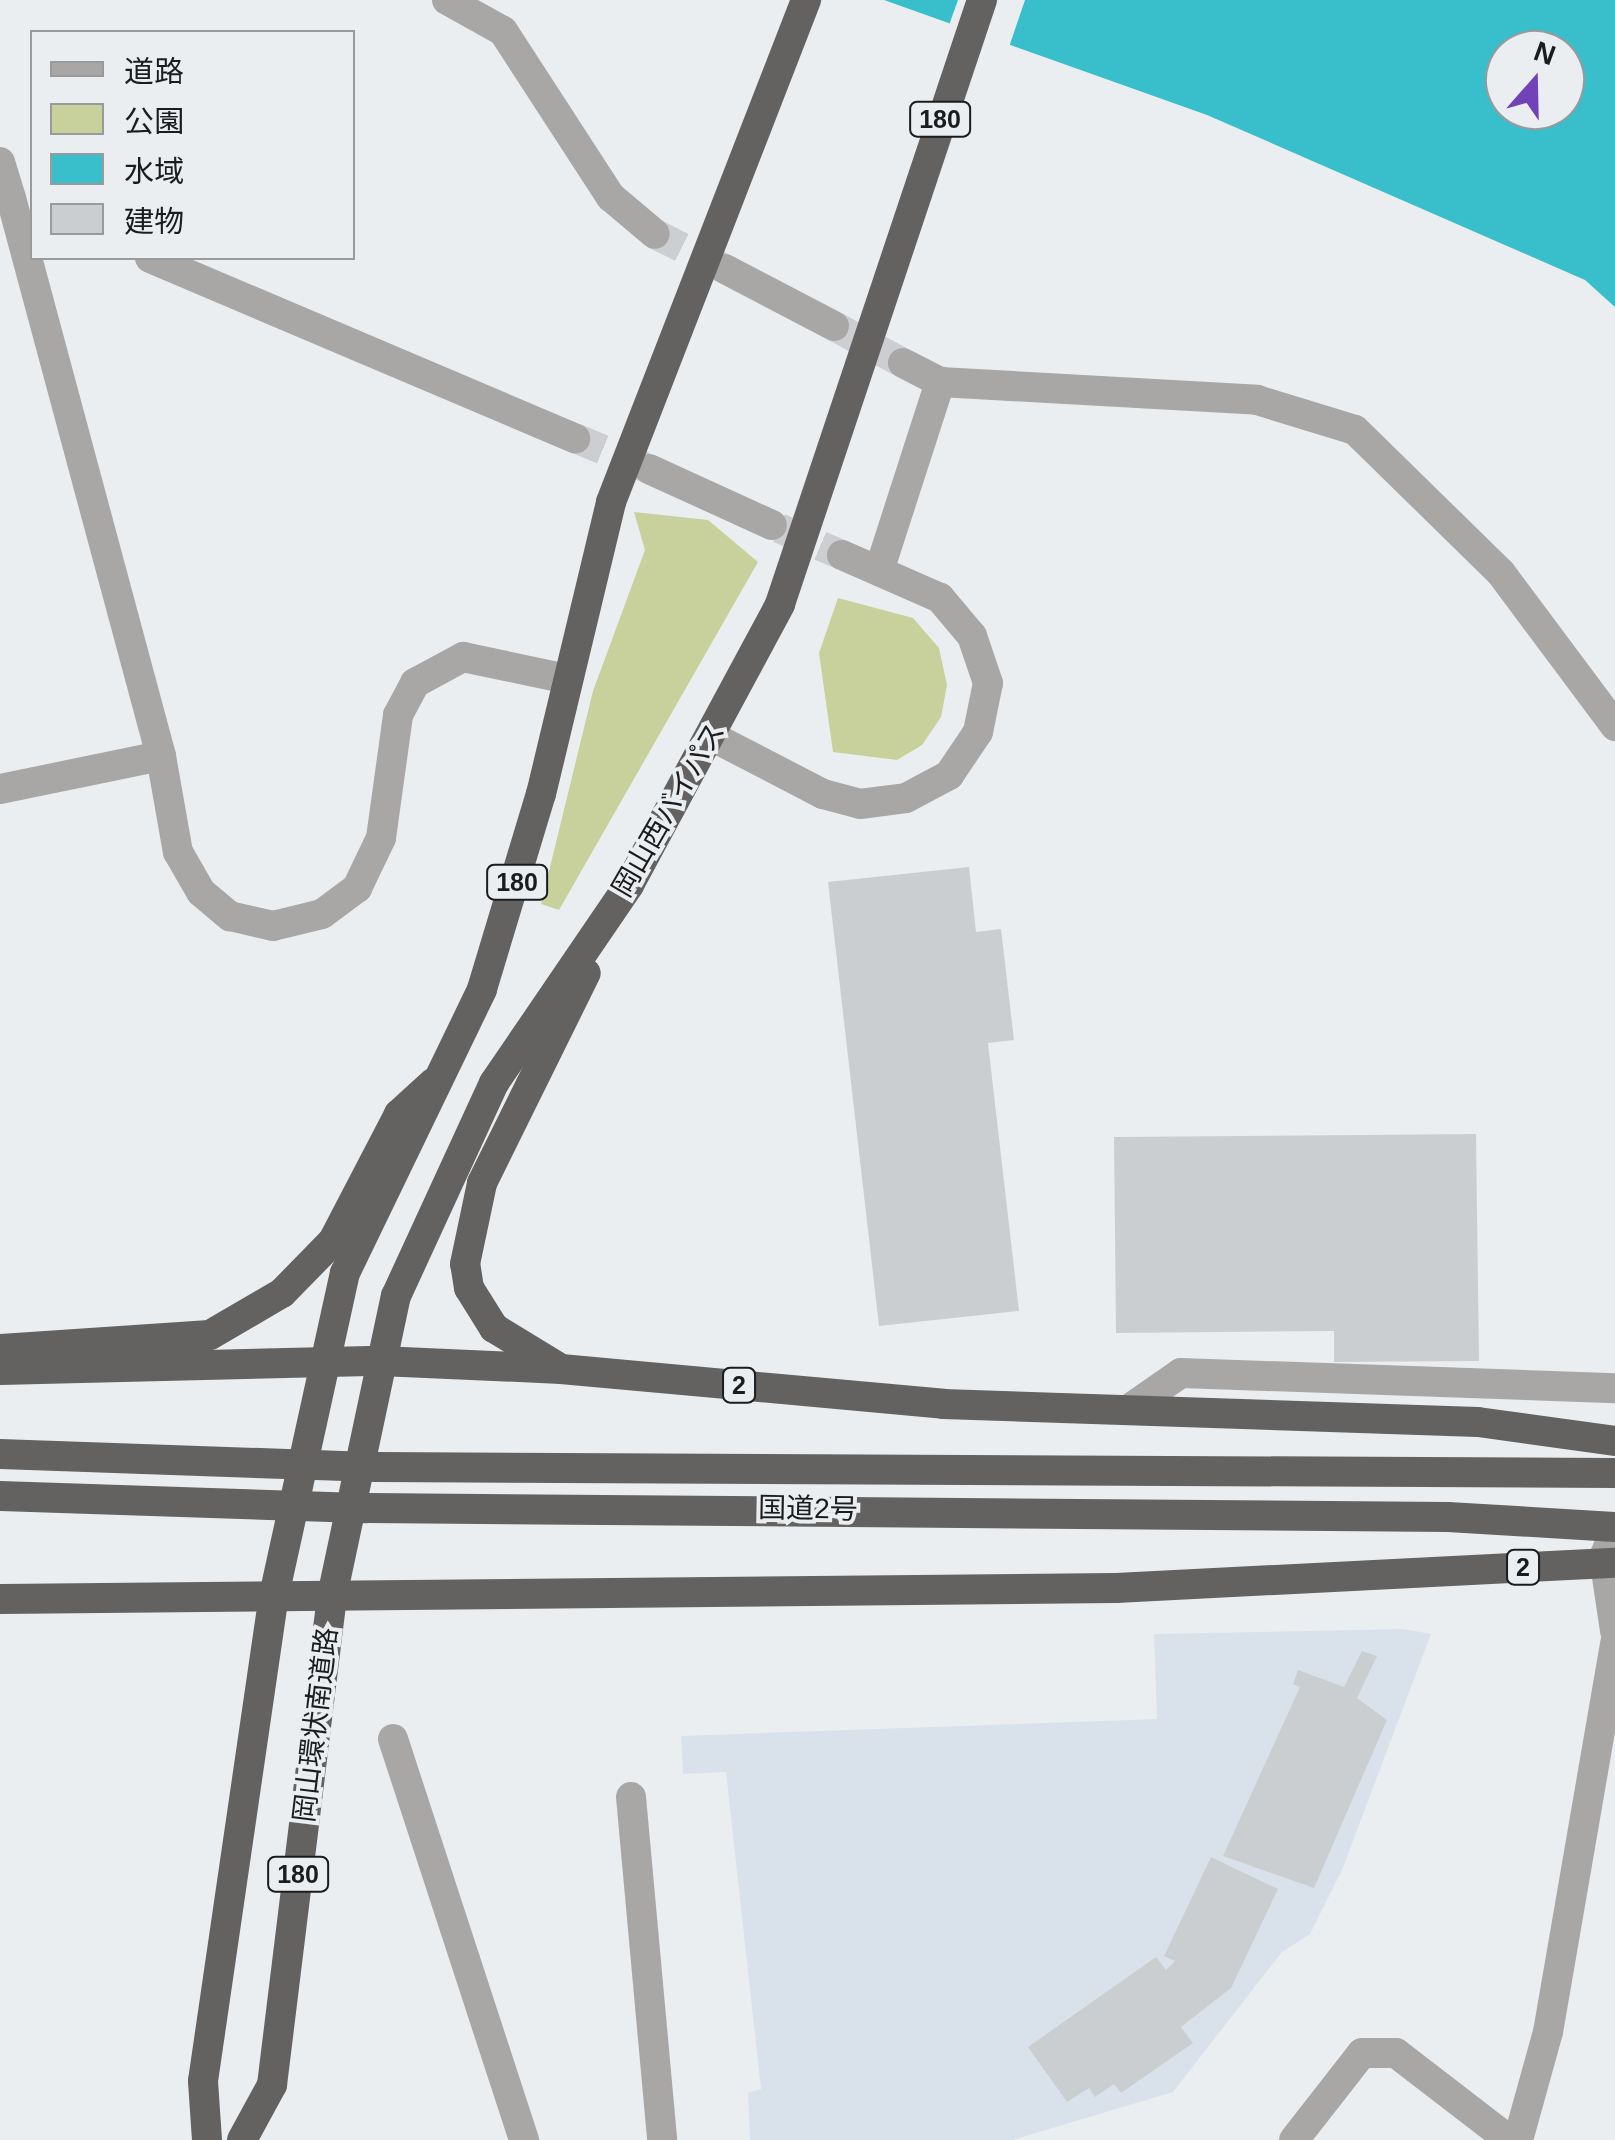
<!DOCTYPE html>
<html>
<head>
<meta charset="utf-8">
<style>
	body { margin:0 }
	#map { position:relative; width:1615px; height:2140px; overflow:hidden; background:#ebeef1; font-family:Helvetica,"Noto Sans JP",sans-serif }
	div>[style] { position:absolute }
	.built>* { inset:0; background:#d9e2ea }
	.green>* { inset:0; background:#c8d19b }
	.water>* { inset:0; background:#39becb }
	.pier>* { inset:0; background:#ebeef1 }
	.building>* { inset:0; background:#cbced1 }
	.minor-tunnel>* { height:30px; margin-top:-15px; transform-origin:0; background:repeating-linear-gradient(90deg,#ccced1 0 30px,transparent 0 45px) }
	.tertiary-tunnel>* { height:30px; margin-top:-15px; transform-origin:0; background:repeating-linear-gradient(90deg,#ccced1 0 30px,transparent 0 45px) }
	.minor>* { height:30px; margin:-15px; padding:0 15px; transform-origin:15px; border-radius:15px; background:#a8a7a6 }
	.tertiary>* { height:30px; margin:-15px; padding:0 15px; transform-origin:15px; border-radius:15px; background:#a8a7a6 }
	.trunk>* { height:30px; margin:-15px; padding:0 15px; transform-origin:15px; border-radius:15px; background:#646260 }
	span { translate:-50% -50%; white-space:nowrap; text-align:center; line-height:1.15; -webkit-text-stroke:8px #ebeef1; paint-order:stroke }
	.shield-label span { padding:2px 8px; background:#ebeef1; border:2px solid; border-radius:8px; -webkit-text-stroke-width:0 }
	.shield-label { font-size:25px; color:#1b1c1d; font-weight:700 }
	.street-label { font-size:28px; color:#1b1c1d }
	.legend { position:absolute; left:30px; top:30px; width:325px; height:230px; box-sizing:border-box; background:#ebeef1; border:2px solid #989a9c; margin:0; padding:12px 18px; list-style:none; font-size:30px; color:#1b1c1d }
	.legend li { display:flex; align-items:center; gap:20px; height:50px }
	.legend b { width:50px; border:2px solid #989a9c }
	.north { position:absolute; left:1485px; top:30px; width:100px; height:100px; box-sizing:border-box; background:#ebeef1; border:2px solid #989a9c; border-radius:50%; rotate:20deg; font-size:28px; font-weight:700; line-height:40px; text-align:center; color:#1b1c1d }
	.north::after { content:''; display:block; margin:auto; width:35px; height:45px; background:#7242b9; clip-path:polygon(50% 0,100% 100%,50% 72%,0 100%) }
</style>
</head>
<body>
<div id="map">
	<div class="built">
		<i style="clip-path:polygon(1404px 1629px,1431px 1634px,1342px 1870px,1310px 1934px,1282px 1952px,1173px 2092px,1013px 2140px,750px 2140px,748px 2093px,761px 2089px,726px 1772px,683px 1774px,681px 1736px,1157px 1719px,1154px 1634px)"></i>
	</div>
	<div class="green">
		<i style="clip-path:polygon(634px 512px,708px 520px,758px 562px,559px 910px,541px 904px,593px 691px,645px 550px)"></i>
		<i style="clip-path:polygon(838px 598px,913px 618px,939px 648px,947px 685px,941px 717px,922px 745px,897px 760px,833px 752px,819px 653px)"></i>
	</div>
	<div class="water">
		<i style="clip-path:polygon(evenodd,884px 0,1615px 0,1615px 307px,1585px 280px,1207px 115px,884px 0,1505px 50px,1565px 50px,1565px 110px,1505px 110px,1505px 50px)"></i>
	</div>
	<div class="pier">
		<i style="clip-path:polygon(958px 0,1025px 0,1008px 50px,948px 28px)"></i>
	</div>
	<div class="building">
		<i style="clip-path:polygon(969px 867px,976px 932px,1001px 929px,1014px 1040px,988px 1043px,1019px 1311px,879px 1326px,828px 882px)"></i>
		<i style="clip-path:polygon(1476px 1134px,1479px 1361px,1334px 1362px,1334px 1331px,1116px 1333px,1114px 1137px)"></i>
		<i style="clip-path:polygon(1362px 1651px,1377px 1656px,1357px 1698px,1387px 1720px,1314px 1888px,1223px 1856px,1300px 1687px,1293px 1684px,1298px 1670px,1344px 1687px)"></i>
		<i style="clip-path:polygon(1211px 1857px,1278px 1889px,1231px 1988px,1181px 2027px,1193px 2043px,1121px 2093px,1114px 2084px,1095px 2097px,1089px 2088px,1067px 2102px,1028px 2047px,1156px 1957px,1166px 1970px,1175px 1961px,1164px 1956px)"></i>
	</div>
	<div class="minor-tunnel">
		<i style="left:655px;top:234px;width:78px;rotate:26.6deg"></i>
		<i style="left:834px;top:326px;width:78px;rotate:28.2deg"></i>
	</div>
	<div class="tertiary-tunnel">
		<i style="left:575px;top:438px;width:80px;rotate:22.7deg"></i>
		<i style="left:779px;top:528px;width:69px;rotate:23.2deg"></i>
	</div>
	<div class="minor">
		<i style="left:447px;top:0;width:64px;rotate:29deg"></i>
		<i style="left:503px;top:31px;width:198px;rotate:57deg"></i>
		<i style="left:611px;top:197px;width:57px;rotate:40.1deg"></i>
		<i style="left:0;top:162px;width:38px;rotate:73deg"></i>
		<i style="left:725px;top:269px;width:123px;rotate:27.6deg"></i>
		<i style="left:903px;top:363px;width:42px;rotate:27.2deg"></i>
		<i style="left:940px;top:382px;width:318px;rotate:3.2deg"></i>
		<i style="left:1257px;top:400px;width:102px;rotate:17deg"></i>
		<i style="left:1355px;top:430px;width:204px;rotate:44.4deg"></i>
		<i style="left:1501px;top:573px;width:191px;rotate:53.3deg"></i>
		<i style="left:879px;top:571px;width:199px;rotate:-72.1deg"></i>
		<i style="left:0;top:789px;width:164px;rotate:-11.6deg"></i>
		<i style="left:1129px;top:1409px;width:63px;rotate:-34.7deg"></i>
		<i style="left:1181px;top:1373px;width:434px;rotate:2deg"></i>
		<i style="left:1615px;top:1530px;width:29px;rotate:112deg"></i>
		<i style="left:1604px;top:1557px;width:75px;rotate:81.5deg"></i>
		<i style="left:631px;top:1797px;width:344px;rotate:84.8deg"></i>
		<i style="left:1294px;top:2140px;width:110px;rotate:-52deg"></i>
		<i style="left:1362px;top:2053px;width:34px"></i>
		<i style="left:1396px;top:2053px;width:143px;rotate:37.6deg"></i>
		<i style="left:1518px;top:2140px;width:112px;rotate:-74.5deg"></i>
		<i style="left:1548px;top:2032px;width:395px;rotate:-80.2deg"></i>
	</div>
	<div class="tertiary">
		<i style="left:11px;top:198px;width:578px;rotate:74.95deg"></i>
		<i style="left:161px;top:756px;width:97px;rotate:80deg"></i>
		<i style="left:178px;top:852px;width:46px;rotate:60.1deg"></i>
		<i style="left:201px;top:892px;width:38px;rotate:40deg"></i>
		<i style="left:230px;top:916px;width:44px;rotate:13.1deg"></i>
		<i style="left:273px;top:926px;width:50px;rotate:-13.8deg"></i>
		<i style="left:322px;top:914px;width:44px;rotate:-36.6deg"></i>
		<i style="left:357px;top:888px;width:55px;rotate:-64.4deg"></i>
		<i style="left:381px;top:838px;width:124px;rotate:-82.1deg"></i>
		<i style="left:398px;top:715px;width:36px;rotate:-62deg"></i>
		<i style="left:415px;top:683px;width:55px;rotate:-28.4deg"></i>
		<i style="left:463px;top:657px;width:106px;rotate:11.9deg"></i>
		<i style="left:150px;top:258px;width:462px;rotate:23deg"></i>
		<i style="left:649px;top:469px;width:135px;rotate:24.5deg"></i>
		<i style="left:713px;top:737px;width:124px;rotate:27.4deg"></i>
		<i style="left:823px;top:794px;width:38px;rotate:15deg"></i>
		<i style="left:860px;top:804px;width:46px;rotate:-7.4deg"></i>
		<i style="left:906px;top:798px;width:49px;rotate:-28.1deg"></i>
		<i style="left:949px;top:775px;width:52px;rotate:-56deg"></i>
		<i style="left:978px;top:732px;width:50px;rotate:-78.5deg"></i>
		<i style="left:988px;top:683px;width:50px;rotate:-108.8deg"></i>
		<i style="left:972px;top:636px;width:50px;rotate:-130.1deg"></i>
		<i style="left:940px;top:598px;width:107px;rotate:-156.3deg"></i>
		<i style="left:393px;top:1739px;width:422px;rotate:71.9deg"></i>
	</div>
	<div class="trunk">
		<i style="left:0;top:1349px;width:210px;rotate:-3.8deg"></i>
		<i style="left:210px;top:1335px;width:83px;rotate:-30.3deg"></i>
		<i style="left:282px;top:1293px;width:73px;rotate:-45.6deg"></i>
		<i style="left:333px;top:1241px;width:143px;rotate:-62.5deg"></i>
		<i style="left:399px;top:1114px;width:46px;rotate:-42.4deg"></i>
		<i style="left:558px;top:1367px;width:75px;rotate:-148.6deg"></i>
		<i style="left:494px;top:1328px;width:47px;rotate:-122deg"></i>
		<i style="left:469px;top:1288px;width:24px;rotate:-99deg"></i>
		<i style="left:465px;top:1264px;width:83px;rotate:-78.1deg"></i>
		<i style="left:482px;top:1183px;width:234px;rotate:-63.7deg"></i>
		<i style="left:0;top:1370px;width:380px;rotate:-1.4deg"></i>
		<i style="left:380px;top:1361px;width:181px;rotate:2.5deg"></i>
		<i style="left:561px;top:1369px;width:384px;rotate:5.2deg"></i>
		<i style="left:943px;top:1404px;width:535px;rotate:1.93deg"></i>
		<i style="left:1478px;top:1422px;width:138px;rotate:7.9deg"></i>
		<i style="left:0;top:1454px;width:376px;rotate:2deg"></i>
		<i style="left:376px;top:1467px;width:1239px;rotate:0.28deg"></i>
		<i style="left:0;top:1496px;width:367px;rotate:1.9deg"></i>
		<i style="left:367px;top:1508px;width:1081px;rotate:0.48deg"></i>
		<i style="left:1448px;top:1517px;width:167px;rotate:3.4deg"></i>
		<i style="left:0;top:1599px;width:1116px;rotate:-0.56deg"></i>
		<i style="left:1116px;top:1588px;width:500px;rotate:-2.9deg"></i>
		<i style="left:207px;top:2140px;width:59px;rotate:-93.9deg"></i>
		<i style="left:203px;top:2081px;width:486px;rotate:-81.7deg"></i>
		<i style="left:273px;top:1600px;width:335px;rotate:-77.6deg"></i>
		<i style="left:345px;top:1273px;width:315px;rotate:-64.2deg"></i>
		<i style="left:482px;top:989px;width:204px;rotate:-73.2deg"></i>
		<i style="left:541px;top:794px;width:300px;rotate:-76.5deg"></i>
		<i style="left:611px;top:502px;width:539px;rotate:-68.77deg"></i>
		<i style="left:242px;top:2140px;width:63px;rotate:-61.4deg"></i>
		<i style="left:272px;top:2085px;width:488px;rotate:-83deg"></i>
		<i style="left:331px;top:1601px;width:312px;rotate:-78deg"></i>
		<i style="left:396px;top:1296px;width:234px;rotate:-65.3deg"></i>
		<i style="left:494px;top:1083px;width:240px;rotate:-55.7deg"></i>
		<i style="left:629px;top:885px;width:319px;rotate:-61.7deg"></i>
		<i style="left:780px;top:604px;width:637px;rotate:-71.51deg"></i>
	</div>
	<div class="shield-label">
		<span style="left:940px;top:119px">180</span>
		<span style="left:517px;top:882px">180</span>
		<span style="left:739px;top:1385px">2</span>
		<span style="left:1523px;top:1567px">2</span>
		<span style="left:298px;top:1874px">180</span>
	</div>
	<div class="street-label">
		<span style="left:669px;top:810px;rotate:-60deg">岡山西バイパス</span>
		<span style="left:808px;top:1509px;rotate:1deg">国道2号</span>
		<span style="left:316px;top:1725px;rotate:-83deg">岡山環状南道路</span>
	</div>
	<ul class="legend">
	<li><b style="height:12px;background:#a8a7a6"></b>道路</li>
	<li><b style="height:28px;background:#c8d19b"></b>公園</li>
	<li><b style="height:28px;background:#39becb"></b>水域</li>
	<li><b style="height:28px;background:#cbced1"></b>建物</li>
	</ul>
	<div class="north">N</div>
</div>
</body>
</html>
